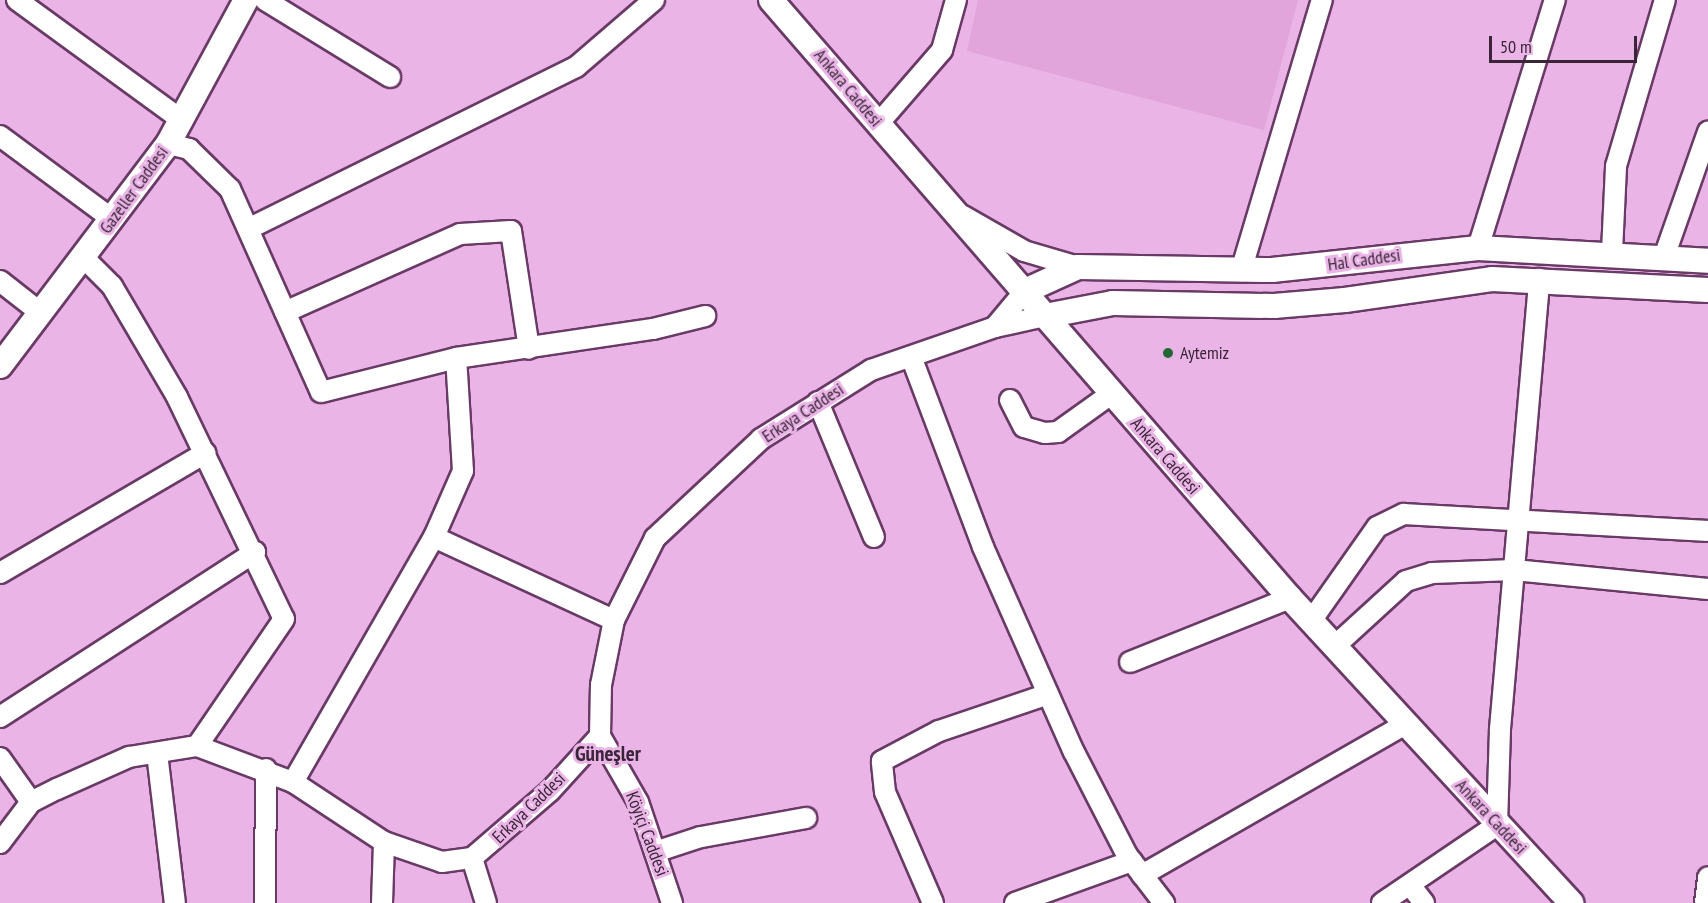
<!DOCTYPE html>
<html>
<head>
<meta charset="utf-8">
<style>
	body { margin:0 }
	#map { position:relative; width:1708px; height:903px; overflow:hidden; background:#eab4e6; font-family:"PT Sans Narrow",sans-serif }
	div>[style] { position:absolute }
	.built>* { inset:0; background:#e1a5dc }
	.roads { filter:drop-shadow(2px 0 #693a66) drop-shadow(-2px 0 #693a66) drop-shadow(0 2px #693a66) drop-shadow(0 -2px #693a66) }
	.minor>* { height:20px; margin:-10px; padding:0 10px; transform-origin:10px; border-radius:10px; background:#fff }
	.tertiary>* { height:24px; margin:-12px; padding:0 12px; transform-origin:12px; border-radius:12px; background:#fff }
	.dots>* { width:16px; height:16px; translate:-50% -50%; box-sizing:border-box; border:3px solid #eab4e6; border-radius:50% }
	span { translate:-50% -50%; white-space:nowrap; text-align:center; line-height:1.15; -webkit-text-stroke:6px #eab4e6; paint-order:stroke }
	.street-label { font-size:18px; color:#3a2538 }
	.poi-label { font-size:18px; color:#3a2538 }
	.left { translate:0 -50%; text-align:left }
	.quarter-label { font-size:21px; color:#3a2538; font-weight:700 }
	.scale { position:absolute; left:1489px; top:36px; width:148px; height:27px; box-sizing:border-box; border:3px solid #3a2538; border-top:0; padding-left:8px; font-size:18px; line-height:21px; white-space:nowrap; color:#3a2538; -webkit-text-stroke:4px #eab4e6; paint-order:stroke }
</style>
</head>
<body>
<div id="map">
	<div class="built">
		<i style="clip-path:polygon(978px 0,1298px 0,1264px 130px,967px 51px)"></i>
	</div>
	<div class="roads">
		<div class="minor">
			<i style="left:17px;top:0;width:205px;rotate:36.1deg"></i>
			<i style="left:265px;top:0;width:147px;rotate:31.6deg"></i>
			<i style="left:878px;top:124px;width:98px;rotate:-49.1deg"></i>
			<i style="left:942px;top:50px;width:52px;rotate:-74.4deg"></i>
			<i style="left:0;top:136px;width:139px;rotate:36.5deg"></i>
			<i style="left:168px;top:144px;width:22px;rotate:13deg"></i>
			<i style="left:189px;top:149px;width:57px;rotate:44.3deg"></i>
			<i style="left:230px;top:189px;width:222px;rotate:65.9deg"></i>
			<i style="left:321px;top:392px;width:139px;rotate:-14.1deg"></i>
			<i style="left:963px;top:216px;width:70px;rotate:29.8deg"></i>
			<i style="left:1024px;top:251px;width:56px;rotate:16.5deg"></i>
			<i style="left:250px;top:228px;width:364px;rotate:-26.3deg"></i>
			<i style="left:576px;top:67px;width:103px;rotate:-40.7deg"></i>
			<i style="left:1478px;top:248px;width:260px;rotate:-72.8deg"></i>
			<i style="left:1612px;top:252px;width:86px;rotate:-87.3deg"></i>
			<i style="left:1616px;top:166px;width:173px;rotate:-73.6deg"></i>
			<i style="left:1664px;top:257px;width:133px;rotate:-70.6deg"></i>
			<i style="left:84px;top:258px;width:40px;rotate:45deg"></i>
			<i style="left:112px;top:286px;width:129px;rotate:59.6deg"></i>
			<i style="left:177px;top:397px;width:246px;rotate:64.3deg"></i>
			<i style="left:284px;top:619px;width:154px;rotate:124.4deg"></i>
			<i style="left:1241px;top:271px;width:283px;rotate:-73.4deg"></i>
			<i style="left:0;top:281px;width:52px;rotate:38deg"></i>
			<i style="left:285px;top:312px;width:192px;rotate:-24deg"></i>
			<i style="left:460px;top:234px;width:51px;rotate:-3.4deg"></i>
			<i style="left:511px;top:231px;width:119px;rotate:81.3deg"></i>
			<i style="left:995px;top:327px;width:47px;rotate:-50.2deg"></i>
			<i style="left:912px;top:359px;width:201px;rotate:69.3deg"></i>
			<i style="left:983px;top:547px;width:224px;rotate:66.1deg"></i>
			<i style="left:1074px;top:752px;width:116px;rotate:62.8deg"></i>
			<i style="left:1127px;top:855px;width:61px;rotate:52.4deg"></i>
			<i style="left:1010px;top:400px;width:30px;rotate:63deg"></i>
			<i style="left:1024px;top:427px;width:22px;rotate:16deg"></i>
			<i style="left:1045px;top:433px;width:13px;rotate:-4deg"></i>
			<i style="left:1058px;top:432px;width:65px;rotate:-35.6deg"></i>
			<i style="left:818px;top:402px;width:146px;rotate:67.5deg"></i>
			<i style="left:434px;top:537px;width:72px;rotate:-66.3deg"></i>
			<i style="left:463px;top:471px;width:113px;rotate:-93.5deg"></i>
			<i style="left:456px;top:358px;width:199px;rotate:-8.4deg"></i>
			<i style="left:653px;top:329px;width:54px;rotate:-14deg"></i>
			<i style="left:0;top:573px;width:238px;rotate:-30.3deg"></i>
			<i style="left:1311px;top:621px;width:115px;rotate:-54.9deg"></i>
			<i style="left:1377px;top:527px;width:30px;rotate:-26deg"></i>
			<i style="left:1404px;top:514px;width:304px;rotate:3.2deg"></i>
			<i style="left:1336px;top:645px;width:95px;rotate:-42.4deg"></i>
			<i style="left:1406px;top:581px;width:27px;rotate:-17deg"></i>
			<i style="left:1432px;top:573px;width:82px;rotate:-2.1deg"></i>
			<i style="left:1514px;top:570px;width:195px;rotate:5.6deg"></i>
			<i style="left:1130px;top:662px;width:172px;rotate:-21.8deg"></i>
			<i style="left:0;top:717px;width:304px;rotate:-32.9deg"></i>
			<i style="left:600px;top:736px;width:76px;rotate:60.1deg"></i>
			<i style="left:638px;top:802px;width:107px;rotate:71.4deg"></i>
			<i style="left:157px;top:753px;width:151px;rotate:83.2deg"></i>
			<i style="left:0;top:758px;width:54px;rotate:54.8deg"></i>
			<i style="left:293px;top:782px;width:283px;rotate:-60.1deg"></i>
			<i style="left:434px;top:537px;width:198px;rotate:24.8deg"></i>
			<i style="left:0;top:843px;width:51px;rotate:-52.9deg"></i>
			<i style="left:31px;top:802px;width:29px;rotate:-27deg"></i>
			<i style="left:57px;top:789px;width:79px;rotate:-24deg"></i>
			<i style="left:129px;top:757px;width:69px;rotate:-9.2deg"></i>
			<i style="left:197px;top:746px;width:103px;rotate:20.6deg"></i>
			<i style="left:293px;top:782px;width:109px;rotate:33.4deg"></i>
			<i style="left:384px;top:842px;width:61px;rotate:19deg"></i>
			<i style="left:442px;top:862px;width:30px;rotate:-8deg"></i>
			<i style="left:472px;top:858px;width:103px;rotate:-40.7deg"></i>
			<i style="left:550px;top:791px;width:74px;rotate:-47.7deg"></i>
			<i style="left:600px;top:736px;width:51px;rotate:-88.9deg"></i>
			<i style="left:601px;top:685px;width:66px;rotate:-78.7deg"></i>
			<i style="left:614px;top:620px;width:92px;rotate:-63.4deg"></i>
			<i style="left:655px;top:538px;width:145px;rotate:-43deg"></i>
			<i style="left:761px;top:439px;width:130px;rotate:-32.1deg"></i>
			<i style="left:871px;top:370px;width:131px;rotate:-19.1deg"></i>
			<i style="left:995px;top:327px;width:51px;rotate:-12.4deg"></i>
			<i style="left:655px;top:852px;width:48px;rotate:-18.1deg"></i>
			<i style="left:701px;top:837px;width:107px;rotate:-10.3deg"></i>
			<i style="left:472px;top:858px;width:47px;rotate:72.7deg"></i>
			<i style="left:1142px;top:875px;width:304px;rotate:-29.8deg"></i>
			<i style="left:1410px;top:885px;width:23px;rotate:52deg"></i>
			<i style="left:265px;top:903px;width:134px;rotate:-89.6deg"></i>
			<i style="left:382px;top:903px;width:61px;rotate:-88.1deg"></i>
			<i style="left:933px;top:903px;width:121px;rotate:-113.4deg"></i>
			<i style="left:885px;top:792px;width:31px;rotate:-96deg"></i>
			<i style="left:882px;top:761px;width:64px;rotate:-27.8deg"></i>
			<i style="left:939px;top:731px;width:115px;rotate:-18.7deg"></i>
			<i style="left:1015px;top:903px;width:124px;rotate:-19.7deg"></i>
			<i style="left:1382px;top:903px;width:139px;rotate:-34.1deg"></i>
			<i style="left:1497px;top:825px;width:96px;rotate:-88.2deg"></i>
			<i style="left:1500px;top:729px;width:452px;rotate:-85deg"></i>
			<i style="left:1705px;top:903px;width:26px;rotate:-83deg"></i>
		</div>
		<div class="tertiary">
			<i style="left:771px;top:0;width:792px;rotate:49.05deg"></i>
			<i style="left:1290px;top:598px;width:415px;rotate:47.3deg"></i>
			<i style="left:1025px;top:291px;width:58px;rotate:-24.4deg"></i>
			<i style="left:1078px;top:267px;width:194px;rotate:0.9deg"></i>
			<i style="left:1272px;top:270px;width:207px;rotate:-6.1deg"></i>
			<i style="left:1478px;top:248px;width:230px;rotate:3.2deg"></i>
			<i style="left:1045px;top:316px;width:69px;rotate:-10.8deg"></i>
			<i style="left:1113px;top:303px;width:161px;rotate:1.1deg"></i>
			<i style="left:1274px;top:306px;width:71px;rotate:-4.8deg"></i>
			<i style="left:1345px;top:300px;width:148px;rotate:-8.1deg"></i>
			<i style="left:1492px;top:279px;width:216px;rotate:2.9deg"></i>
			<i style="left:0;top:366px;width:278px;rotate:-52.9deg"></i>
			<i style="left:168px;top:144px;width:164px;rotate:-61.6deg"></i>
		</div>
	</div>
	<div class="dots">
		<i style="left:1168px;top:353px;background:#226835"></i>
	</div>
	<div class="street-label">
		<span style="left:848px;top:88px;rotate:50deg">Ankara Caddesi</span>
		<span style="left:134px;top:190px;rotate:-54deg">Gazeller Caddesi</span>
		<span style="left:1364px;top:260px;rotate:-8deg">Hal Caddesi</span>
		<span style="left:803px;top:413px;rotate:-33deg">Erkaya Caddesi</span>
		<span style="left:1165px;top:456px;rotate:49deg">Ankara Caddesi</span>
		<span style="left:529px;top:808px;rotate:-44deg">Erkaya Caddesi</span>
		<span style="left:1491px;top:817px;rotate:47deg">Ankara Caddesi</span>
		<span style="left:647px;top:834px;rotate:69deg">Köyiçi Caddesi</span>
	</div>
	<div class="poi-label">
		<span class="left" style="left:1180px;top:353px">Aytemiz</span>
	</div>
	<div class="quarter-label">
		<span style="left:608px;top:754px">Güneşler</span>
	</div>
	<div class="scale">50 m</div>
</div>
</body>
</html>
